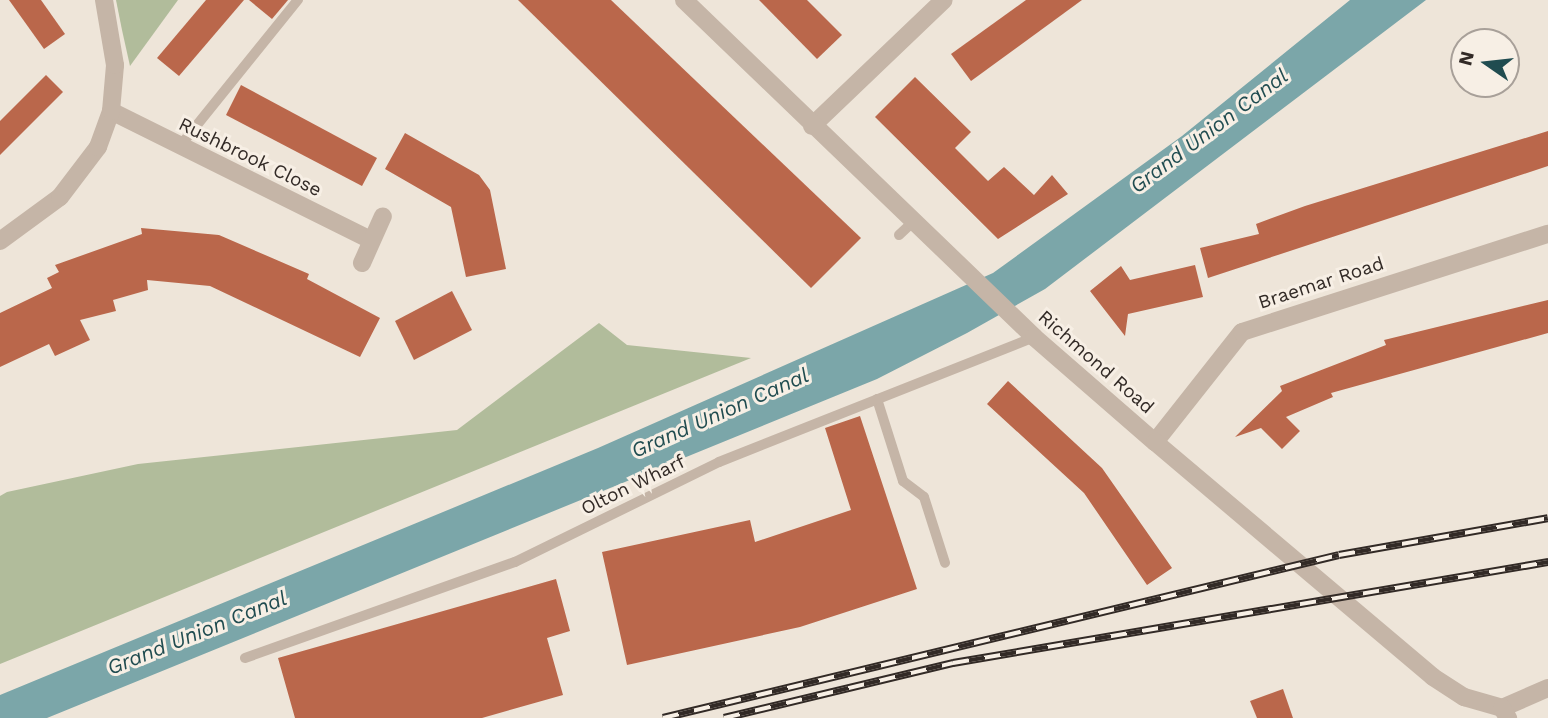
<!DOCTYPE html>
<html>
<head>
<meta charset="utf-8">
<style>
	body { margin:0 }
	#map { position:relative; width:1548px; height:718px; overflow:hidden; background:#eee5d9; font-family:"Work Sans",sans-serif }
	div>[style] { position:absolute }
	.green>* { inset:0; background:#b1bc9b }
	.water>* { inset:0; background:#7ba6a9 }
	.building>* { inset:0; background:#ba674b }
	.service>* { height:10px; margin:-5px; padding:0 5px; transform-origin:5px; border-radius:5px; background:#c5b5a7 }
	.minor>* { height:18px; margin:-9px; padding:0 9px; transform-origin:9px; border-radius:9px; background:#c5b5a7 }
	.tertiary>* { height:18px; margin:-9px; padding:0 9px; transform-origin:9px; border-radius:9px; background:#c5b5a7 }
	.rail>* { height:8px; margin-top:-4px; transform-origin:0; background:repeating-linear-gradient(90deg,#f7efe5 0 16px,#322a26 0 32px); box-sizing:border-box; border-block:2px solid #322a26 }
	span { translate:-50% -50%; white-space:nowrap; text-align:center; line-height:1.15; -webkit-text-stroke:6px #f7efe5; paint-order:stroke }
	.street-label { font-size:19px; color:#322a26 }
	.water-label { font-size:21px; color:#204c50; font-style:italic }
	.north { position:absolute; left:1450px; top:28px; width:70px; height:70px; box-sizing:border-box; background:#f7efe5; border:2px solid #a8a099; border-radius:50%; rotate:284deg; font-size:19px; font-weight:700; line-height:28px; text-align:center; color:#322a26 }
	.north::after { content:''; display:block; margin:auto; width:24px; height:32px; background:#204c50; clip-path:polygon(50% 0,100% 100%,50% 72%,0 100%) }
</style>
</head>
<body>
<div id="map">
	<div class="green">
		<i style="clip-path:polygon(116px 0,178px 0,130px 66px,122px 30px)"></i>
		<i style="clip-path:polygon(599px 323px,627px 345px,751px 358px,0 664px,0 496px,7px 492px,138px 464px,457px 430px)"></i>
	</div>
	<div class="water">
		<i style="clip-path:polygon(1350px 0,1426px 0,1045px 289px,967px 333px,877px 379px,47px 718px,0 718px,0 695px,598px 448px,993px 273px,1182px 136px)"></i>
	</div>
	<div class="building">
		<i style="clip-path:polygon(9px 0,41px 0,65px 34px,44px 49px)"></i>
		<i style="clip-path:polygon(206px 0,244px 0,179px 76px,157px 58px)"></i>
		<i style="clip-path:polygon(249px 0,288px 0,272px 19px)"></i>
		<i style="clip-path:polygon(518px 0,611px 0,861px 238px,811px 288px)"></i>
		<i style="clip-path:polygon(759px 0,807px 0,842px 35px,817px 59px)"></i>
		<i style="clip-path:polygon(1026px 0,1082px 0,971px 81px,951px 54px)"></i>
		<i style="clip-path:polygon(46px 75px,63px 92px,0 155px,0 121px)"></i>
		<i style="clip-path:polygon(915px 77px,971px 132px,955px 148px,988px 181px,1004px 167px,1034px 195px,1052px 175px,1068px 194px,998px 239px,875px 117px)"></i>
		<i style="clip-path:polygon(241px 85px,377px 158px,362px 186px,226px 115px)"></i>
		<i style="clip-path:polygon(1548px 131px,1548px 166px,1208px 278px,1200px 248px,1259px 234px,1256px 224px,1305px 206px)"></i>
		<i style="clip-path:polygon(405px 133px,479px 175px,490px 190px,506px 269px,466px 277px,451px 207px,385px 169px)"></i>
		<i style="clip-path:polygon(141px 228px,219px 235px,309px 274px,307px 279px,380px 318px,360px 357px,210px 286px,147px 280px,148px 290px,113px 300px,116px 311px,80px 320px,90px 340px,55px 356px,49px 344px,0 367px,0 313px,52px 288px,47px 278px,59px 272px,55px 265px,142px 234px)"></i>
		<i style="clip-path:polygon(1195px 265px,1203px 297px,1128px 314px,1125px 336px,1090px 291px,1121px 266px,1130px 280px)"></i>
		<i style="clip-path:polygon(452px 291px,472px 330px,414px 360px,395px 321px)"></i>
		<i style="clip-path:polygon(1548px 300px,1548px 333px,1331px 393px,1333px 397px,1286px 417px,1300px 431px,1282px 449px,1261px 428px,1235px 437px,1282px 391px,1280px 386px,1386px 345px,1384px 340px)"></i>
		<i style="clip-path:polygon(1008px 381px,1102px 468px,1172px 568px,1147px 585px,1084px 493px,987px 404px)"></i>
		<i style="clip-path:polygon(860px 416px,917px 589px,800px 627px,627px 665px,602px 552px,750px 520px,755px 542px,851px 510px,825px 428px)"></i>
		<i style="clip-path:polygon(556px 579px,570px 631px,547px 638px,563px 695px,482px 718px,295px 718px,278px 658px)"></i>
		<i style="clip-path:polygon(1283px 689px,1293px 718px,1257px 718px,1250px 701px)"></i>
	</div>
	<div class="service">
		<i style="left:180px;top:146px;width:188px;rotate:-51.1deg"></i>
		<i style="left:899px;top:235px;width:21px;rotate:-43deg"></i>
		<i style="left:877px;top:399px;width:86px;rotate:72.4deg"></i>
		<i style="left:903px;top:481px;width:26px;rotate:37deg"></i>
		<i style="left:924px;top:497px;width:69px;rotate:72.3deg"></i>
		<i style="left:245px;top:658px;width:287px;rotate:-19.6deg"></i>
		<i style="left:515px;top:562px;width:227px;rotate:-26.1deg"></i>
		<i style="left:719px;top:462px;width:339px;rotate:-21.6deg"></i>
	</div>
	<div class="minor">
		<i style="left:111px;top:111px;width:290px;rotate:26.4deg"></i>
		<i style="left:812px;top:126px;width:182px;rotate:-43.7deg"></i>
		<i style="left:0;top:241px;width:74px;rotate:-36.3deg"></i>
		<i style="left:60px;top:197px;width:63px;rotate:-52.8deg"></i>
		<i style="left:98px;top:147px;width:38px;rotate:-70deg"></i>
		<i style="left:111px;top:111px;width:46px;rotate:-85deg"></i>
		<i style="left:115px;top:65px;width:66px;rotate:-99.6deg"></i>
		<i style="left:362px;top:263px;width:51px;rotate:-65.9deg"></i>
		<i style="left:1155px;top:442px;width:140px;rotate:-51.7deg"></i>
		<i style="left:1242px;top:332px;width:321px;rotate:-17.8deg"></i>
		<i style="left:1502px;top:708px;width:50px;rotate:-23.5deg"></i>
	</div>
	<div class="tertiary">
		<i style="left:684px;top:0;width:486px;rotate:43.9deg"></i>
		<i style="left:1034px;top:337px;width:160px;rotate:41deg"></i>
		<i style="left:1155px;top:442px;width:364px;rotate:40.2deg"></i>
		<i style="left:1433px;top:677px;width:37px;rotate:33deg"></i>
		<i style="left:1464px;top:697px;width:40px;rotate:16deg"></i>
		<i style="left:1502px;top:708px;width:12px;rotate:59deg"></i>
	</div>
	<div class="rail">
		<i style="left:663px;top:718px;width:695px;rotate:-13.56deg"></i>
		<i style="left:1339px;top:555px;width:212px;rotate:-10deg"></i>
		<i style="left:724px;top:718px;width:236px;rotate:-13.5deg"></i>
		<i style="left:953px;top:663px;width:604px;rotate:-9.63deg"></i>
	</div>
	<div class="street-label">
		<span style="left:250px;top:157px;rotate:26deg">Rushbrook Close</span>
		<span style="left:1321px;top:283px;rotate:-18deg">Braemar Road</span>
		<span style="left:1096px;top:362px;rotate:41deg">Richmond Road</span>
		<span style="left:633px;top:485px;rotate:-26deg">Olton Wharf</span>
	</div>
	<div class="water-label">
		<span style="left:1209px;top:131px;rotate:-37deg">Grand Union Canal</span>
		<span style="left:720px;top:413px;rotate:-24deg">Grand Union Canal</span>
		<span style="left:197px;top:633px;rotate:-22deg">Grand Union Canal</span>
	</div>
	<div class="north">N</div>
</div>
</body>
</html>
